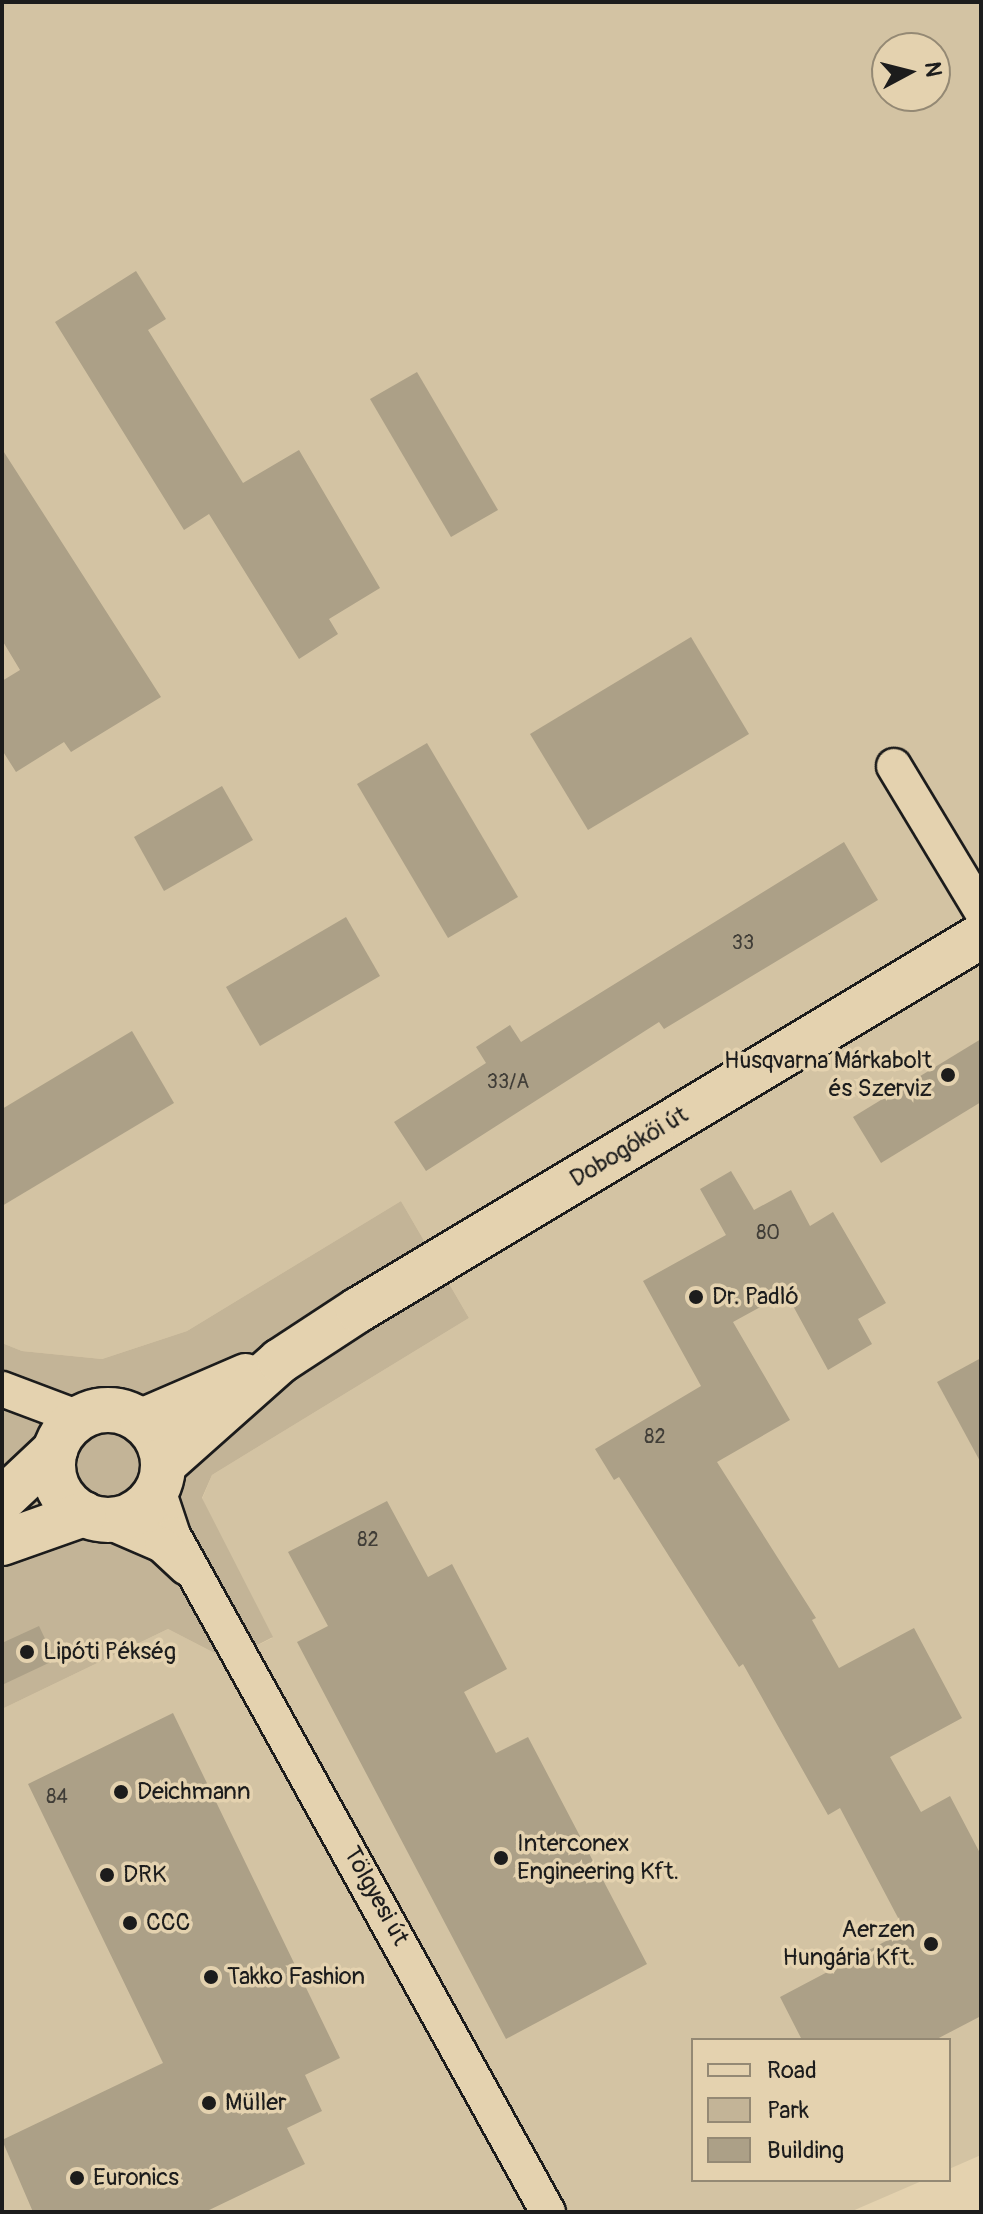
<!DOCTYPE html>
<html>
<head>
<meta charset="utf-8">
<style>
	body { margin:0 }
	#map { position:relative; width:983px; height:2214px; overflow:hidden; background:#e4d2af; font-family:Pangolin,sans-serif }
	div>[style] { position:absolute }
	.built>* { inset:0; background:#d3c3a3 }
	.green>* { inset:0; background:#c3b497 }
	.building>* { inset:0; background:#aca087 }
	.roads { filter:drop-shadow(2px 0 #1c1c1c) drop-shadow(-2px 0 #1c1c1c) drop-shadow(0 2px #1c1c1c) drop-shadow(0 -2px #1c1c1c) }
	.minor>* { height:34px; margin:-17px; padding:0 17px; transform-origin:17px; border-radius:17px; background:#e4d2af }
	.major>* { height:44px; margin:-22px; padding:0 22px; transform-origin:22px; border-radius:22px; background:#e4d2af }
	.major>.ring { margin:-22px; padding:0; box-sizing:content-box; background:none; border:44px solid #e4d2af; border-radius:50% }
	.dots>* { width:22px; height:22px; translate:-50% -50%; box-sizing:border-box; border:4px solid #e4d2af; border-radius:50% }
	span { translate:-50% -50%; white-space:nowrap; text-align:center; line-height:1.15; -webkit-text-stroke:7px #e4d2af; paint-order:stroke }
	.number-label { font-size:20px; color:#403d37 }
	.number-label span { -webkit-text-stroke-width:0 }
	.poi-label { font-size:24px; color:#1c1c1c }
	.right { translate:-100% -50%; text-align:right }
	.left { translate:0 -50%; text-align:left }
	.street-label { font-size:24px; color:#1c1c1c }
	.frame { position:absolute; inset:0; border:4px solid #1c1c1c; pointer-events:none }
	.legend { position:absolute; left:691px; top:2038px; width:260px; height:144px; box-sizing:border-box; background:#e4d2af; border:2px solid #948974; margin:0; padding:10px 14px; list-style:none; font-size:24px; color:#1c1c1c }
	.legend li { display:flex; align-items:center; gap:16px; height:40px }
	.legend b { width:40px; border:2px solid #948974 }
	.north { position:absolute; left:871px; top:32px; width:80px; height:80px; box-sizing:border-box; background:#e4d2af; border:2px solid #948974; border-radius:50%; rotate:83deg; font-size:22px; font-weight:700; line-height:32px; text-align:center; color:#1c1c1c }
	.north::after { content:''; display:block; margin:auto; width:28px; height:36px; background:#1c1c1c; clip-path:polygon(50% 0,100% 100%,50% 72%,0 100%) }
</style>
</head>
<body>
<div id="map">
	<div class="built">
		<i style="clip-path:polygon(evenodd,2px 2px,981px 2px,981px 2155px,949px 2169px,949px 2040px,693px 2040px,693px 2180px,924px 2180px,850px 2212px,2px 2212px,2px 1709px,168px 1629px,228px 1660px,272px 1638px,202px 1499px,212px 1475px,469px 1318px,401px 1201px,187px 1331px,102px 1359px,22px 1351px,2px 1343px,2px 2px,887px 48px,935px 48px,935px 96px,887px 96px,887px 48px)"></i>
	</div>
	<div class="green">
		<i style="clip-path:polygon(401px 1201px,469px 1318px,212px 1475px,202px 1498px,273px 1637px,228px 1660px,168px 1629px,2px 1709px,2px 1343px,22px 1351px,102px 1359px,187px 1331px)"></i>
	</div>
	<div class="building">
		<i style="clip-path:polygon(136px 271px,166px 319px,148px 330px,243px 483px,299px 450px,380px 588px,329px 619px,338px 634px,299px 659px,209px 514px,184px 530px,55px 322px)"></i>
		<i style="clip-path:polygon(417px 372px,498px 510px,451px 537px,370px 399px)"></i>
		<i style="clip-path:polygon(2px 449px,161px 697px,71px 752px,64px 742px,16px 772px,2px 750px,2px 681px,20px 670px,2px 640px)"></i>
		<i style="clip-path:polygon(691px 637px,749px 734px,588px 830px,530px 734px)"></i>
		<i style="clip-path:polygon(427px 743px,518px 897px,448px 938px,357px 784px)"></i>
		<i style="clip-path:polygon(222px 786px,253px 840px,164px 891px,134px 837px)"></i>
		<i style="clip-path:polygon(844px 842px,878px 900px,664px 1029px,659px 1022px,426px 1171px,394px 1122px,486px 1063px,476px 1047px,510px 1025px,521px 1042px)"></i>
		<i style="clip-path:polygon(346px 917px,380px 976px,260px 1046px,226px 987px)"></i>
		<i style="clip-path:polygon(132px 1031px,174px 1103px,2px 1206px,2px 1109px)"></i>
		<i style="clip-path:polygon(981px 1039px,981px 1102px,881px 1163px,853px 1117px)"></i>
		<i style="clip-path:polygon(731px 1171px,754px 1210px,791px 1190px,810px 1226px,833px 1212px,886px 1303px,858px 1319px,872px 1344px,828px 1370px,786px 1293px,733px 1322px,790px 1420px,717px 1462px,816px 1618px,812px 1620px,839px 1668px,914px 1628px,962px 1718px,890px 1757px,921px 1812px,950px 1796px,981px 1855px,981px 2016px,935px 2040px,802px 2040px,780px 1997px,905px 1931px,840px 1808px,828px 1815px,743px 1664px,739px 1667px,619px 1477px,614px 1480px,595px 1449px,701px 1386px,643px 1281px,726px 1235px,700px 1189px)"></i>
		<i style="clip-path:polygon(981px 1358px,981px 1463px,937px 1382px)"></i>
		<i style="clip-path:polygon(387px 1501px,428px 1577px,452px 1564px,507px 1669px,464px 1692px,496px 1753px,528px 1737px,647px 1964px,506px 2039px,297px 1642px,328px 1626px,288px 1552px)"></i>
		<i style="clip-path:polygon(39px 1626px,55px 1660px,2px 1685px,2px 1643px)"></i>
		<i style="clip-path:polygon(173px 1713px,340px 2058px,305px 2075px,322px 2111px,287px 2128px,305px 2164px,205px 2212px,33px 2212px,2px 2140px,163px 2063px,28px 1784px)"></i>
	</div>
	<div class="roads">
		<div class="minor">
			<i style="left:894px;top:766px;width:168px;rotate:58.9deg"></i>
			<i style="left:2px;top:1389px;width:82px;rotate:20.6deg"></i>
			<i style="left:158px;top:1490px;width:47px;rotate:71.6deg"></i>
			<i style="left:173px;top:1535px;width:774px;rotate:61.02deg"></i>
			<i style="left:104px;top:1520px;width:63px;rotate:23.3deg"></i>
			<i style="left:162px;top:1545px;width:33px;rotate:43deg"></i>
		</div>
		<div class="major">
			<i class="ring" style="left:53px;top:1410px;width:66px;height:66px"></i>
			<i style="left:142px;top:1421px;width:113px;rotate:-23.4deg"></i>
			<i style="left:164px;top:1464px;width:155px;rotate:-41.6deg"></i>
			<i style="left:280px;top:1361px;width:93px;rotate:-33.2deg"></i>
			<i style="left:358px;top:1310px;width:727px;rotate:-30.98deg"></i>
			<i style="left:2px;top:1500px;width:73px;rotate:-43.3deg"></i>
			<i style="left:2px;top:1543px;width:87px;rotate:-19.5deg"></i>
		</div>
	</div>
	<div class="dots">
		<i style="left:948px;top:1075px;background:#1c1c1c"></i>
		<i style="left:696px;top:1297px;background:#1c1c1c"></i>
		<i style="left:27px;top:1652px;background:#1c1c1c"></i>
		<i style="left:121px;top:1792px;background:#1c1c1c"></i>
		<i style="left:501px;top:1858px;background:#1c1c1c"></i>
		<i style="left:107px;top:1875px;background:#1c1c1c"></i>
		<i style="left:130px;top:1923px;background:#1c1c1c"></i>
		<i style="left:931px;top:1944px;background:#1c1c1c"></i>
		<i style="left:211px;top:1977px;background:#1c1c1c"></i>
		<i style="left:209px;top:2103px;background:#1c1c1c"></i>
		<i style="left:77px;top:2178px;background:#1c1c1c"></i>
	</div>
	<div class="number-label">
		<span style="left:743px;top:942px">33</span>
		<span style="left:508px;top:1081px">33/A</span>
		<span style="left:768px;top:1232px">80</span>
		<span style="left:655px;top:1436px">82</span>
		<span style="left:368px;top:1539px">82</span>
		<span style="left:57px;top:1796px">84</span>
	</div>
	<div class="poi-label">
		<span class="right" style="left:932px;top:1075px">Husqvarna Márkabolt<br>és Szerviz</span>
		<span class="left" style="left:712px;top:1297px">Dr. Padló</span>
		<span class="left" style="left:43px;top:1652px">Lipóti Pékség</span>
		<span class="left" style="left:137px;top:1792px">Deichmann</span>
		<span class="left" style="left:517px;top:1858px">Interconex<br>Engineering Kft.</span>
		<span class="left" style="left:123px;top:1875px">DRK</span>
		<span class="left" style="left:146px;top:1923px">CCC</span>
		<span class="right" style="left:915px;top:1944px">Aerzen<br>Hungária Kft.</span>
		<span class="left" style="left:227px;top:1977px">Takko Fashion</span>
		<span class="left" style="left:225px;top:2103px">Müller</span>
		<span class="left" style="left:93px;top:2178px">Euronics</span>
	</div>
	<div class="street-label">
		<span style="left:629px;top:1147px;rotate:-31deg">Dobogókői út</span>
		<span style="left:376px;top:1896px;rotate:61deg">Tölgyesi út</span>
	</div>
	<div class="frame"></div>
	<ul class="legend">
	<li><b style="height:10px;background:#e4d2af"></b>Road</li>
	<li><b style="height:22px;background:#c3b497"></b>Park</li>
	<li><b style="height:22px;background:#aca087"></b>Building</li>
	</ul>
	<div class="north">N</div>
</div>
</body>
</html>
